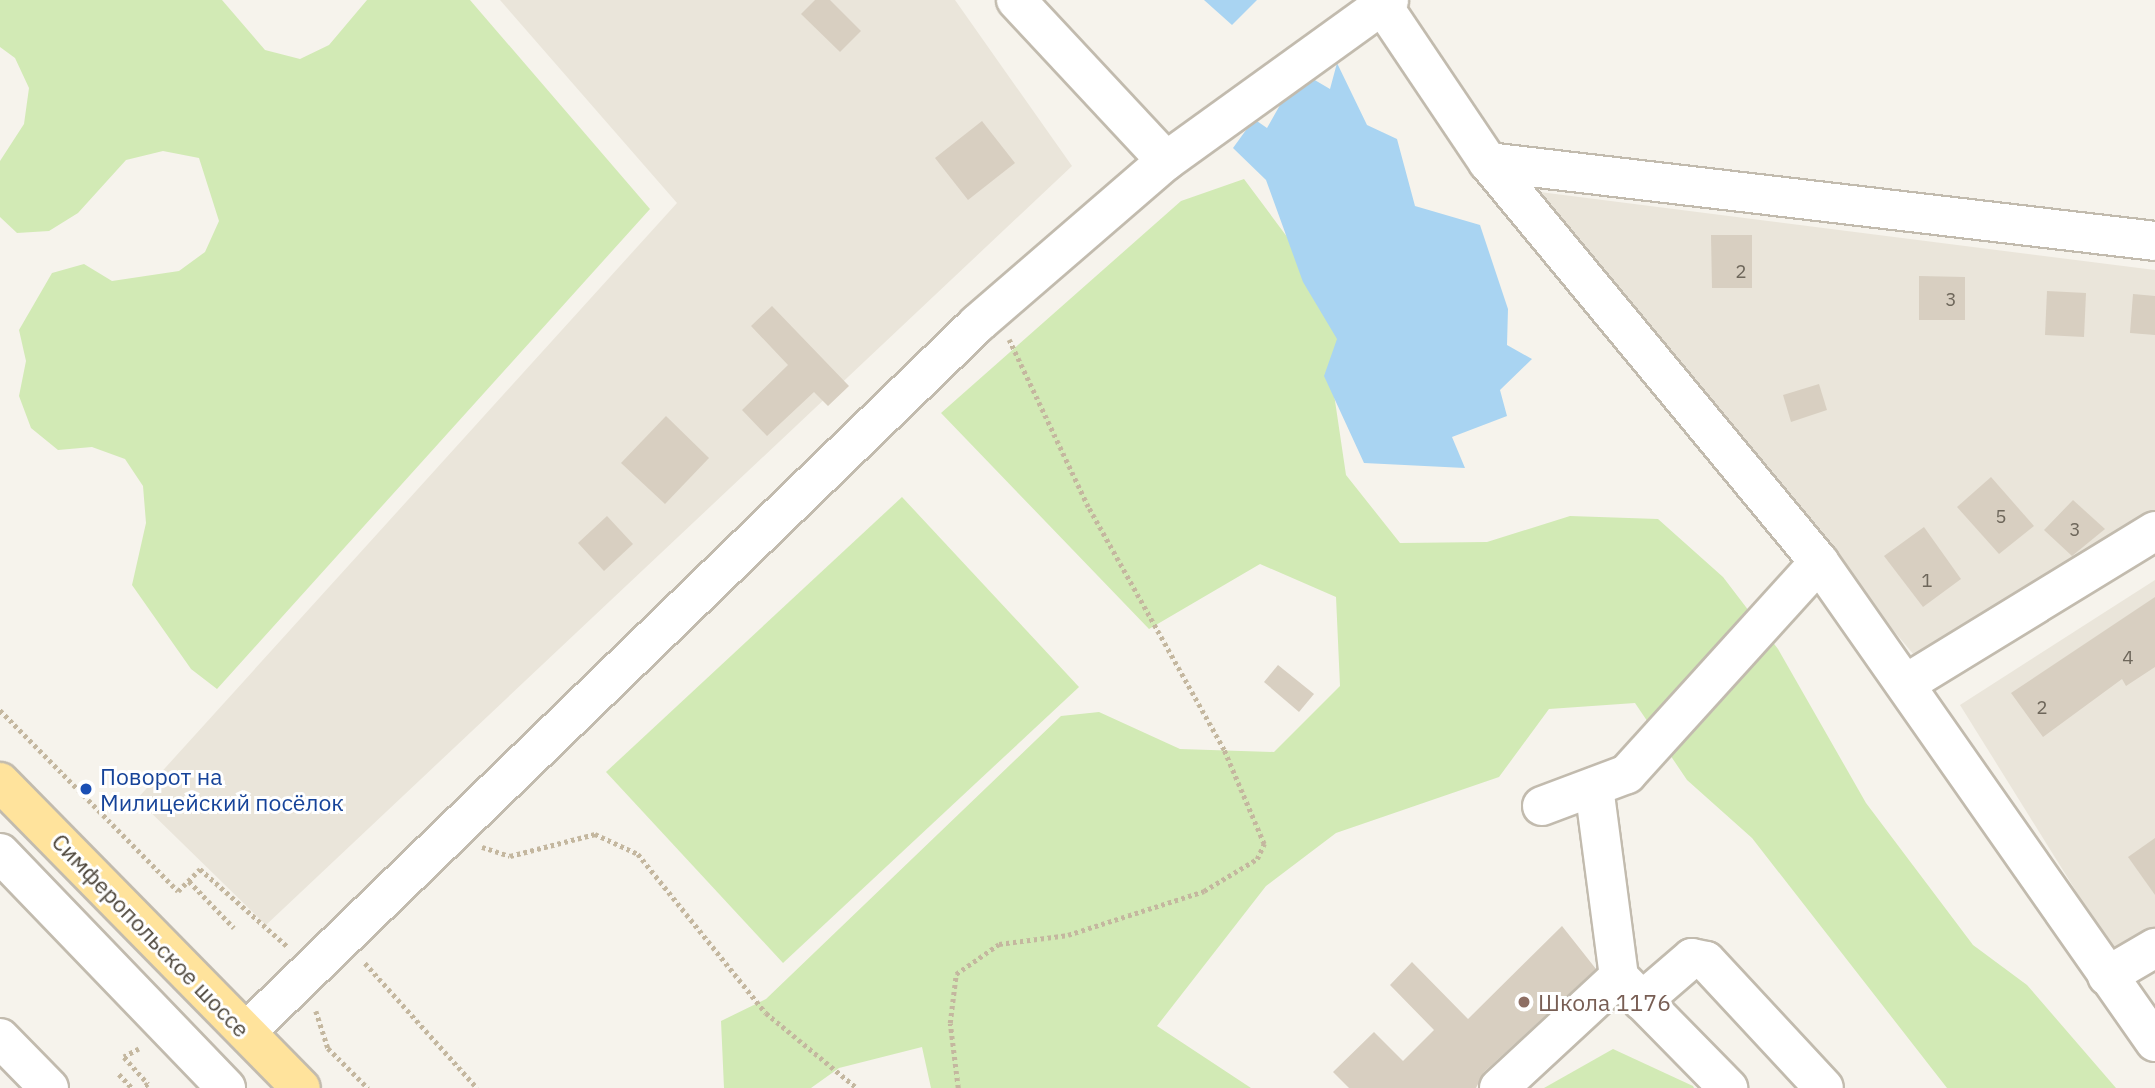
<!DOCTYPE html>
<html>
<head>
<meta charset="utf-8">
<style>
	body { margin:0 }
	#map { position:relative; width:2155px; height:1088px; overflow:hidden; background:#f6f3ec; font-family:"IBM Plex Sans",sans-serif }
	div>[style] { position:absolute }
	.residential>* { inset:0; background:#eae5da }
	.green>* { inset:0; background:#d2eab5 }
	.water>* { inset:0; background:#a9d4f2 }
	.building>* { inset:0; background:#d8cfc1 }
	.path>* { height:4.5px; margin-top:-2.25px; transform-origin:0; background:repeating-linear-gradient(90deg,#c4b79f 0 3.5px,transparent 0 7px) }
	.roads { filter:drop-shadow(2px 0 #c2bbae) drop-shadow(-2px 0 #c2bbae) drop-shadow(0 2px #c2bbae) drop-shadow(0 -2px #c2bbae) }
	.minor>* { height:38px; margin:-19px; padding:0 19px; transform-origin:19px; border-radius:19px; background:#fff }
	.major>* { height:38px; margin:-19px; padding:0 19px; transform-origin:19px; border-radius:19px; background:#ffe39c }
	.dots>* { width:19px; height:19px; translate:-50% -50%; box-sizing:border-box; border:4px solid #fff; border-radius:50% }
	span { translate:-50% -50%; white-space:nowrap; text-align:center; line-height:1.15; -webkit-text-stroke:6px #fff; paint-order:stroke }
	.number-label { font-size:19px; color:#6e675b }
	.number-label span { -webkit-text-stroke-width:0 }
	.transit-label { font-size:23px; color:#164399 }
	.left { translate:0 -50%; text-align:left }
	.street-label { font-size:23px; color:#4b4439 }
	.education-label { font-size:23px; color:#785e54 }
</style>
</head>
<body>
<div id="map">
	<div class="residential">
		<i style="clip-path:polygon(500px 0,955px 0,1072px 166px,266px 925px,137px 799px,677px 203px)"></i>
		<i style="clip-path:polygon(1524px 190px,2155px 270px,2155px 512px,1914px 655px)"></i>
		<i style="clip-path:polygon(2155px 580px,2155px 928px,2114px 952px,1960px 705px)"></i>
	</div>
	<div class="green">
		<i style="clip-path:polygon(0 0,222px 0,265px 50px,300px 59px,329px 45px,367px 0,470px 0,650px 209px,217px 689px,191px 669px,132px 585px,146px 523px,143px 486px,125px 459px,92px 447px,58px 450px,31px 428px,19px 396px,26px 361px,19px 330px,52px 273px,84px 264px,112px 281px,179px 271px,205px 252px,219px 221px,199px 158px,163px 151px,126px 160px,78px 213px,49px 231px,17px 233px,0 217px,0 161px,24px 124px,29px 88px,15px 58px,0 47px)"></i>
		<i style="clip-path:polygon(1244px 179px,1314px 273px,1356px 350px,1334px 394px,1346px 475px,1400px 543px,1487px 542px,1570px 516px,1658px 519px,1723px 577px,1778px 649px,1866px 803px,1973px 945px,2027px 985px,2116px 1088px,1947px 1088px,1752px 838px,1687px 780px,1635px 703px,1549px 709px,1499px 777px,1336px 833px,1266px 886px,1157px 1026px,1251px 1088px,931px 1088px,922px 1047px,839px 1068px,811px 1088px,724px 1088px,721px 1021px,766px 999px,1061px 716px,1099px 712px,1180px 749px,1274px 752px,1340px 686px,1336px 597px,1260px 564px,1149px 629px,941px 413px,1181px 201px)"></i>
		<i style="clip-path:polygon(902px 497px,1079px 687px,783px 963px,606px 772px)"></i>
		<i style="clip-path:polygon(1613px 1049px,1693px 1086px,1694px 1088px,1544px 1088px)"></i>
	</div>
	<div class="water">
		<i style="clip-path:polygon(1204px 0,1257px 0,1232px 25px)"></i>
		<i style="clip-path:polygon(1337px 63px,1367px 125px,1397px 139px,1415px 206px,1480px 225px,1508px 309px,1507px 345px,1532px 359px,1500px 390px,1507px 416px,1452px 437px,1465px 468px,1364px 463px,1324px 376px,1337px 339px,1303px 282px,1266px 180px,1233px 148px,1254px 119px,1267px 128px,1289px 89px,1313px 79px,1330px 89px)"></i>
	</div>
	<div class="building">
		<i style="clip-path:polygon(815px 0,830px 0,861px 31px,840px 52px,801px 14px)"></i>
		<i style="clip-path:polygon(982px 121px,1015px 163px,968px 200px,935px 158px)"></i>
		<i style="clip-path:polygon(1711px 235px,1752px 235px,1752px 288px,1712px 288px)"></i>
		<i style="clip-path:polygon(1919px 276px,1965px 277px,1965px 320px,1919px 320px)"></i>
		<i style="clip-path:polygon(2047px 291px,2086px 293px,2084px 337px,2045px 335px)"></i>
		<i style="clip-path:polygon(2133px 294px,2155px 296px,2155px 335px,2130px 333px)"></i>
		<i style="clip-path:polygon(772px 306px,849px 386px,828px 406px,814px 392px,767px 436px,742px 410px,788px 365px,751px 326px)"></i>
		<i style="clip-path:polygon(1819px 384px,1827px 410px,1791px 422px,1783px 395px)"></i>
		<i style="clip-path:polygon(666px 416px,709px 458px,665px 504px,621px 463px)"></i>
		<i style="clip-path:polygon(1991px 477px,2034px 526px,1999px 554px,1957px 507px)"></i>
		<i style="clip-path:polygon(2073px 500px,2105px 529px,2072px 556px,2044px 530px)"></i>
		<i style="clip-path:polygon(607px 516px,633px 544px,604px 571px,578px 543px)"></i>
		<i style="clip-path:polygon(1924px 527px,1961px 579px,1923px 607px,1884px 556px)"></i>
		<i style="clip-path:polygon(2155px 597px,2155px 667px,2126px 686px,2122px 679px,2043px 737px,2011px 693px)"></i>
		<i style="clip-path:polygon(1278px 665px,1314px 694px,1299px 712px,1264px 682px)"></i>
		<i style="clip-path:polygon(2155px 838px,2155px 895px,2128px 857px)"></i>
		<i style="clip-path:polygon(1562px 926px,1596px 969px,1484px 1072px,1476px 1088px,1349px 1088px,1333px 1072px,1374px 1032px,1403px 1061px,1434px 1030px,1390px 985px,1412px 962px,1468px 1019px)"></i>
	</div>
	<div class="path">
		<i style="left:0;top:710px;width:254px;rotate:45.5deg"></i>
		<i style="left:178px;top:891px;width:31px;rotate:-45deg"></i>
		<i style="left:200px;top:869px;width:116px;rotate:41.5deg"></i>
		<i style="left:482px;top:847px;width:29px;rotate:18deg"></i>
		<i style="left:510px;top:856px;width:88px;rotate:-14.5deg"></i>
		<i style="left:595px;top:834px;width:47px;rotate:24.9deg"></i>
		<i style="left:638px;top:854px;width:204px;rotate:51.2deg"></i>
		<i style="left:766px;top:1013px;width:118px;rotate:39.5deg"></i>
		<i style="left:189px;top:881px;width:65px;rotate:46.2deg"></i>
		<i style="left:365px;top:963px;width:168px;rotate:48.1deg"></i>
		<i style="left:316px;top:1011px;width:39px;rotate:72deg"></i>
		<i style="left:328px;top:1048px;width:57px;rotate:45deg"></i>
		<i style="left:139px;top:1049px;width:17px;rotate:152deg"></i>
		<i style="left:124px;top:1057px;width:36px;rotate:48deg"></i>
		<i style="left:148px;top:1084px;width:6px;rotate:141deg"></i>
		<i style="left:119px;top:1074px;width:19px;rotate:47deg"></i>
		<i style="left:958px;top:1088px;width:65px;rotate:-97deg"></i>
		<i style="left:950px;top:1023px;width:49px;rotate:-83deg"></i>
		<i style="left:956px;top:974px;width:52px;rotate:-34.9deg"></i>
		<i style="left:999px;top:944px;width:70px;rotate:-7.4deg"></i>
		<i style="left:1068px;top:935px;width:143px;rotate:-17.9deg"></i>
		<i style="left:1204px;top:891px;width:62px;rotate:-31.1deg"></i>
		<i style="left:1257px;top:859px;width:17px;rotate:-65deg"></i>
		<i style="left:1264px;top:844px;width:102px;rotate:-113.1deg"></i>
		<i style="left:1224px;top:750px;width:278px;rotate:-119.2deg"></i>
		<i style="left:1088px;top:507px;width:185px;rotate:-115.3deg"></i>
	</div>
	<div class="roads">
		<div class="minor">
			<i style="left:1016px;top:0;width:220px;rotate:47deg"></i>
			<i style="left:1379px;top:0;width:195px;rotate:56.1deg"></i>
			<i style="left:1488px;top:162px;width:519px;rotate:50.39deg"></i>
			<i style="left:1819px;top:562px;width:586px;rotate:55.01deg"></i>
			<i style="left:1488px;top:162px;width:672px;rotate:6.75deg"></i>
			<i style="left:1907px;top:683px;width:291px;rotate:-31.5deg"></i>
			<i style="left:1594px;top:787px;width:192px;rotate:82.5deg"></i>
			<i style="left:1619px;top:977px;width:156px;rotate:45.5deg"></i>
			<i style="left:1542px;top:806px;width:91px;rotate:-20.6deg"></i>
			<i style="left:1627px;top:774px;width:286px;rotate:-47.8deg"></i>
			<i style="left:0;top:853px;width:326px;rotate:46.1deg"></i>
			<i style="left:2107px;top:976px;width:56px;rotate:-30.3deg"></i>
			<i style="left:1642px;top:1001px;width:66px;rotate:-40.7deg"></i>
			<i style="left:1692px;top:958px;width:14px;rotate:12deg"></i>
			<i style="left:1706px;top:961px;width:173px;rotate:47.1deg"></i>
			<i style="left:246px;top:1032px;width:1018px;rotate:-44.08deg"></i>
			<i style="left:977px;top:324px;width:250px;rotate:-40.8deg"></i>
			<i style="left:1166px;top:161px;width:275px;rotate:-35.8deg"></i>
			<i style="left:0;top:1038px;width:70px;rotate:45.6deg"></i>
			<i style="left:1499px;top:1088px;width:163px;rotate:-42.8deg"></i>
		</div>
		<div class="major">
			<i style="left:0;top:782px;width:429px;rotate:45.5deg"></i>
		</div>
	</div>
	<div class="dots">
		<i style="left:86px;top:789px;background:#1a4fb4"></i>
		<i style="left:1524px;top:1002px;background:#8d6e63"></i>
	</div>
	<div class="number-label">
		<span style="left:1741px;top:272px">2</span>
		<span style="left:1951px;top:300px">3</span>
		<span style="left:2001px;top:517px">5</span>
		<span style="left:2075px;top:530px">3</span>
		<span style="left:1927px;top:581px">1</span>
		<span style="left:2128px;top:658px">4</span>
		<span style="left:2042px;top:708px">2</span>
	</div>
	<div class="transit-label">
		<span class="left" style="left:100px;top:789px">Поворот на<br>Милицейский посёлок</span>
	</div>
	<div class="street-label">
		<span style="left:151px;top:935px;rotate:46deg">Симферопольское шоссе</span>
	</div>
	<div class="education-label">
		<span class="left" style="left:1538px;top:1002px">Школа 1176</span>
	</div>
</div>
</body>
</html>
